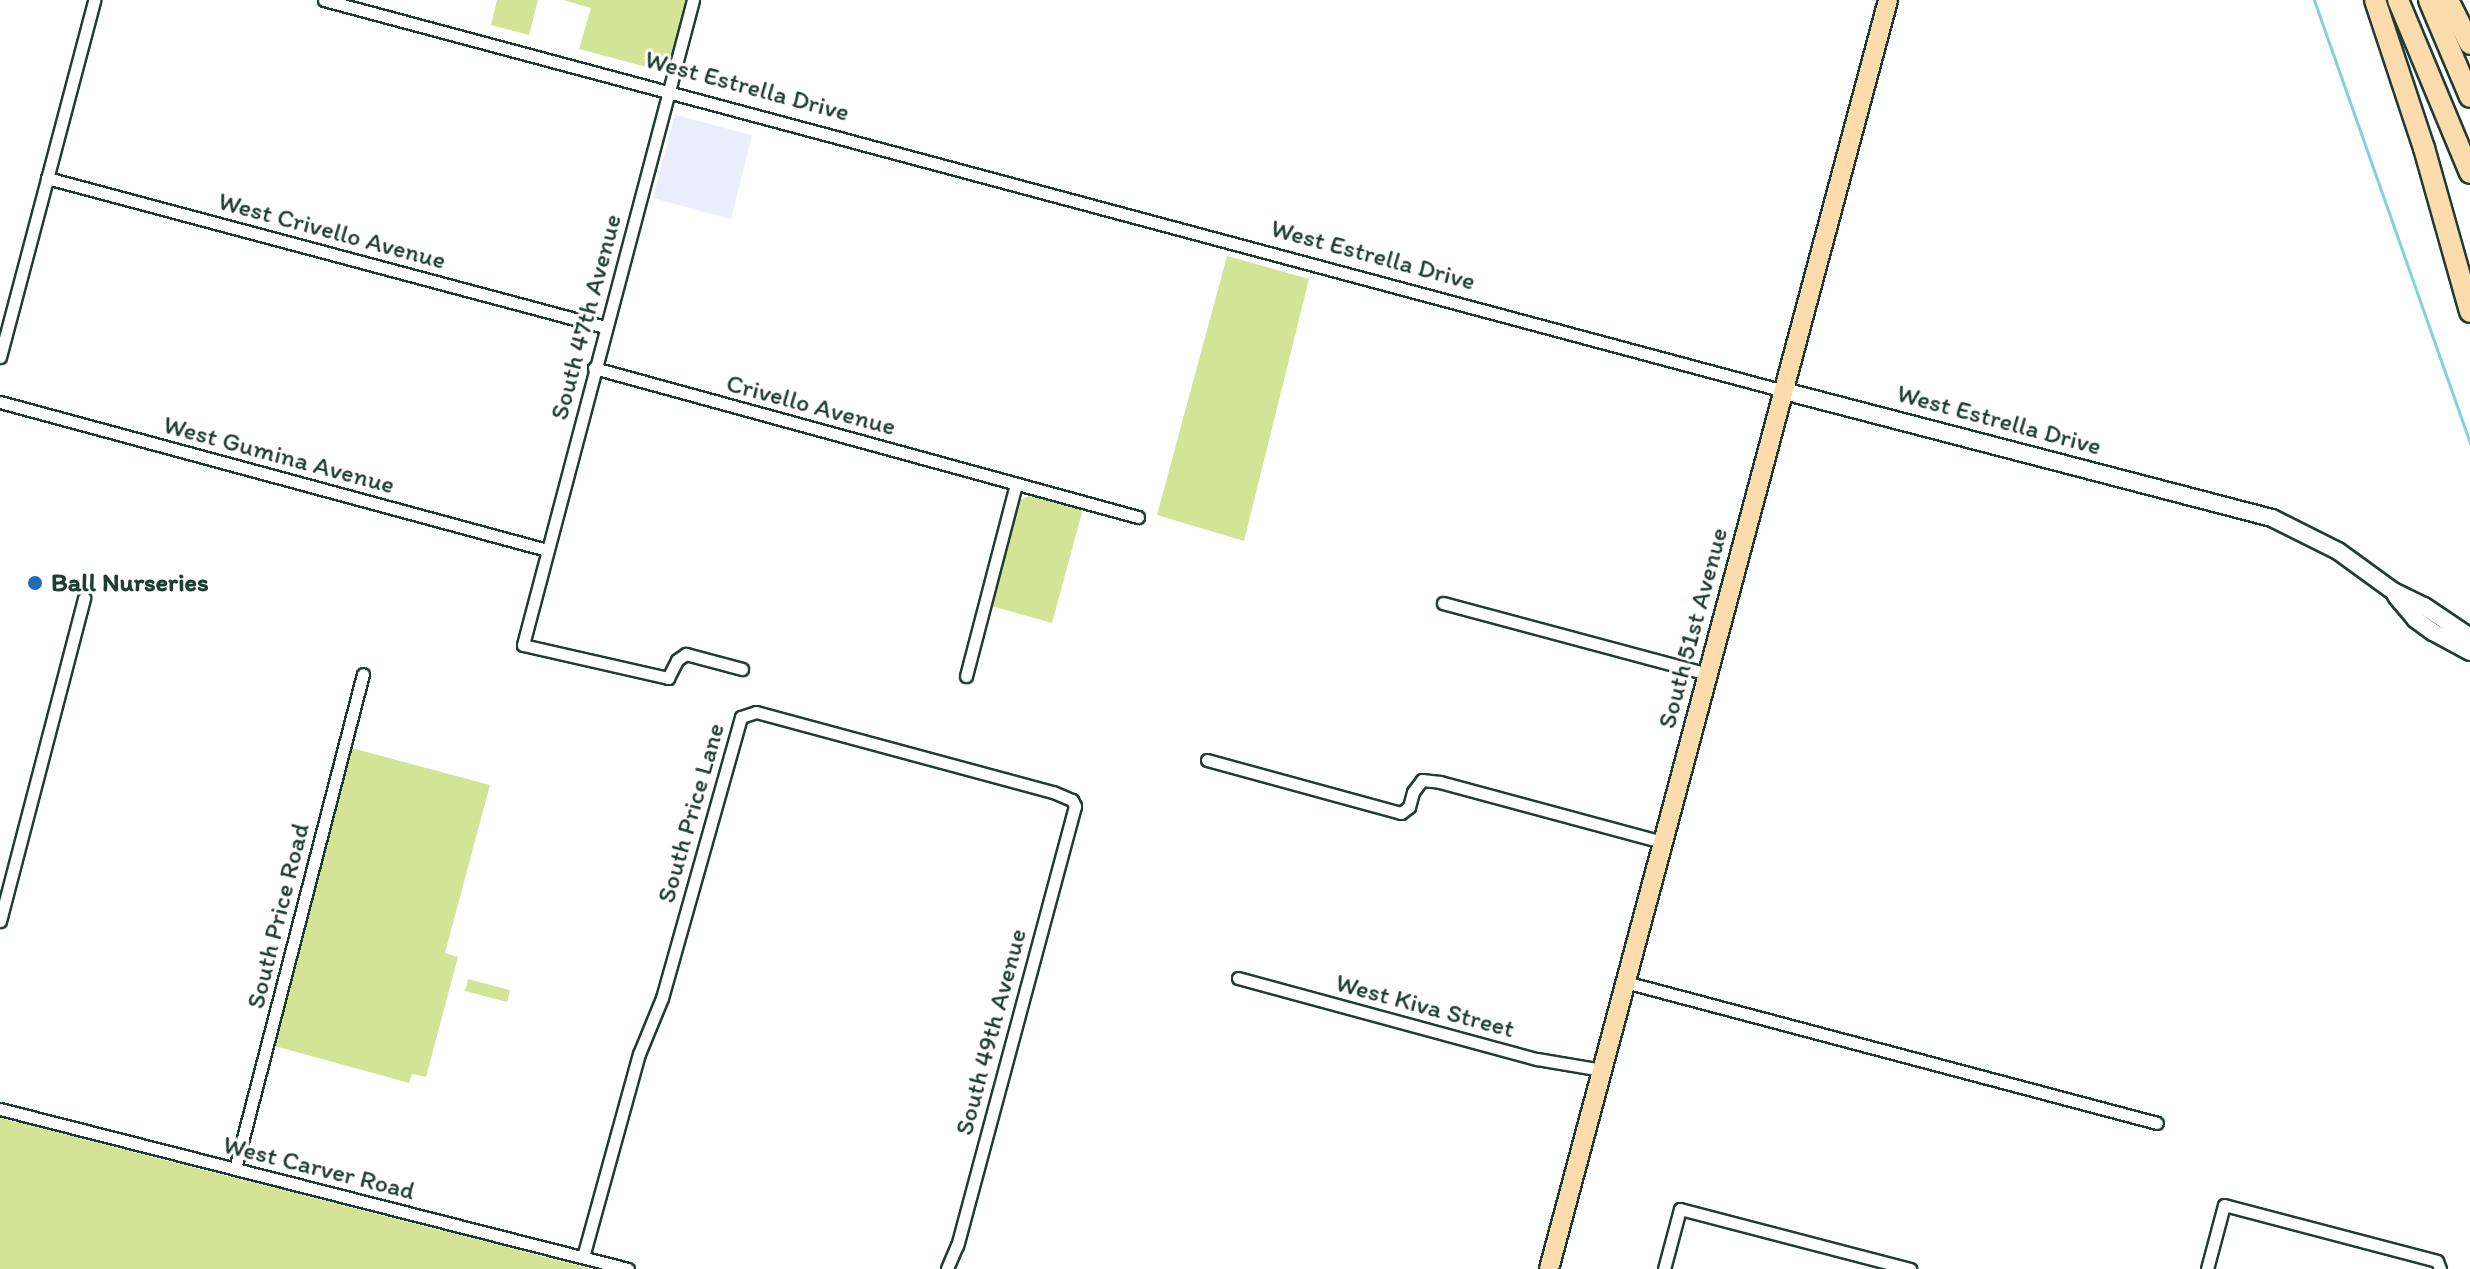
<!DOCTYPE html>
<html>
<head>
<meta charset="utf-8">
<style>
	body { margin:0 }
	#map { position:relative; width:2470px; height:1269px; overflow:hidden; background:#fff; font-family:Itim,sans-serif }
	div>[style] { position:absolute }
	.built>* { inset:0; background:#eaedfc }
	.green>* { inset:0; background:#d4e497 }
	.stream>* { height:3px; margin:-1.5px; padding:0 1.5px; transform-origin:1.5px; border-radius:1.5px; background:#82d1e0 }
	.roads { filter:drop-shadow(2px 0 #1f3d34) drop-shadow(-2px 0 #1f3d34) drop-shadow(0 2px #1f3d34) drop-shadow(0 -2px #1f3d34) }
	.minor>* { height:11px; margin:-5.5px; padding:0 5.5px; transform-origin:5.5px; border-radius:5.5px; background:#fff }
	.secondary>* { height:16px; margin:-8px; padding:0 8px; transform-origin:8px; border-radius:8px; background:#fff }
	.primary>* { height:18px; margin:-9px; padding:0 9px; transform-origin:9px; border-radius:9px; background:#fcdcac }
	.motorway>* { height:20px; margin:-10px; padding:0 10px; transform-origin:10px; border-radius:10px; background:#fcdcac }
	.dots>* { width:22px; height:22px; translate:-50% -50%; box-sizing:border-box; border:4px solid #fff; border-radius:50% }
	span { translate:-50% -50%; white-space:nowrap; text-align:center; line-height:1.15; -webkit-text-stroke:6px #fff; paint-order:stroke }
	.street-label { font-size:26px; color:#1f3d34 }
	.poi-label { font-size:26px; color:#1f3d34; font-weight:700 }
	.left { translate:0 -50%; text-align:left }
</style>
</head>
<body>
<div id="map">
	<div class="built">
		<i style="clip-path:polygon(675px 115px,752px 135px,731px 219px,653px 198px)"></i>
	</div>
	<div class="green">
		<i style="clip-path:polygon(497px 0,538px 0,529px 35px,491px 25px)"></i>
		<i style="clip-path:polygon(563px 0,689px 0,669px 73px,579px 49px,591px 8px)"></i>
		<i style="clip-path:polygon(1227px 256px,1309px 279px,1244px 541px,1157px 515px)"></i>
		<i style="clip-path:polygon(1029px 496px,1083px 509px,1052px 623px,988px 605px,1014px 503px)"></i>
		<i style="clip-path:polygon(348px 747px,490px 785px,445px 953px,458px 957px,426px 1077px,412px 1074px,409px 1083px,271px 1045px)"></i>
		<i style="clip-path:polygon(468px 979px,510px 990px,507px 1002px,465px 991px)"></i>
		<i style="clip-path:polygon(0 1118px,592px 1269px,0 1269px)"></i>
	</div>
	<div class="stream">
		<i style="left:2314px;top:0;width:471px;rotate:70.6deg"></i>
	</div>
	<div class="roads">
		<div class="minor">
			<i style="left:324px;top:0;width:1511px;rotate:14.99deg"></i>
			<i style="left:693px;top:0;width:667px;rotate:104.77deg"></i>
			<i style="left:523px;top:645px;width:149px;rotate:12.8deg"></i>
			<i style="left:668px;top:678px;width:20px;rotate:-63deg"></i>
			<i style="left:677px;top:660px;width:11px;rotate:-34deg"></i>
			<i style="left:686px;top:654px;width:58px;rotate:15deg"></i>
			<i style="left:47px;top:178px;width:578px;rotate:14.95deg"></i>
			<i style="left:0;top:357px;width:369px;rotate:-75.2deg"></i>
			<i style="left:594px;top:368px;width:564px;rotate:15.32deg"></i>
			<i style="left:0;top:402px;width:567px;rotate:15.14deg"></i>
			<i style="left:1443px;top:603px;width:274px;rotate:15deg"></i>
			<i style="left:966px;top:676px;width:198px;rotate:-75.4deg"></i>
			<i style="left:1207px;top:760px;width:201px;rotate:15.3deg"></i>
			<i style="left:1401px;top:813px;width:10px;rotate:-37deg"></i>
			<i style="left:1409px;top:807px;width:16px;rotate:-75deg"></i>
			<i style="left:1413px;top:792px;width:15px;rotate:-53deg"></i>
			<i style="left:1422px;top:780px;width:18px;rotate:6deg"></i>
			<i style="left:1440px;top:782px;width:231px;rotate:15.1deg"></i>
			<i style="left:0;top:921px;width:334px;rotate:-75.4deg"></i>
			<i style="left:1238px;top:978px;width:310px;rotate:15.2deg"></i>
			<i style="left:1537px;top:1059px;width:66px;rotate:9.6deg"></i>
			<i style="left:1625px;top:982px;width:550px;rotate:14.84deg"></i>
			<i style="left:0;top:1109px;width:648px;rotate:14.29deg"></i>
			<i style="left:235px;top:1169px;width:511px;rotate:-75.5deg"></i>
			<i style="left:583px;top:1257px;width:211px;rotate:-74.6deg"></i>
			<i style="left:639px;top:1054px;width:61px;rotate:-67.7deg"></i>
			<i style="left:662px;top:998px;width:292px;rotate:-74.3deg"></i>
			<i style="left:741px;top:717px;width:16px;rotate:-18deg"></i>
			<i style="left:756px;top:712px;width:308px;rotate:15.1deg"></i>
			<i style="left:1053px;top:792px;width:21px;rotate:23deg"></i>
			<i style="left:1072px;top:800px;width:7px;rotate:63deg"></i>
			<i style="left:1075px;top:806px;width:455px;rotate:105deg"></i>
			<i style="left:957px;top:1245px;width:26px;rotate:113deg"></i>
			<i style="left:1664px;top:1269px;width:62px;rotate:-75.1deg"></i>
			<i style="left:1680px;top:1209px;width:238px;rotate:14.6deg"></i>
			<i style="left:2207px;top:1269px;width:66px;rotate:-75.1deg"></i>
			<i style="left:2224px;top:1205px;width:220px;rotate:14.7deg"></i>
			<i style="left:2437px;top:1261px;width:9px;rotate:69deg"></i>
		</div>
		<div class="secondary">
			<i style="left:1784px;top:391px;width:504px;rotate:14.59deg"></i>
			<i style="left:2272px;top:518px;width:74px;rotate:26.6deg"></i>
			<i style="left:2338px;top:551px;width:68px;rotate:36deg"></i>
			<i style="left:2393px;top:591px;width:34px;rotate:26deg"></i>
			<i style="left:2424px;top:606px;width:55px;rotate:34deg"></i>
			<i style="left:2396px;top:596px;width:30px;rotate:50deg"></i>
			<i style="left:2415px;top:619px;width:22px;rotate:36deg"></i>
			<i style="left:2433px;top:632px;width:42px;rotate:28.4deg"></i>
		</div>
		<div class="primary">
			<i style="left:1549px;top:1269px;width:1313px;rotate:-75.04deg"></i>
		</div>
		<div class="motorway">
			<i style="left:2375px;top:0;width:156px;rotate:71.7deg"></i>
			<i style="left:2424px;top:148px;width:170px;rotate:74.3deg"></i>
			<i style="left:2398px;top:0;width:187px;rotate:67.4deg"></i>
			<i style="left:2429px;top:0;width:105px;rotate:67.1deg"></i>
			<i style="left:2448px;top:0;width:49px;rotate:63.4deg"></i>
		</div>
	</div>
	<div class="dots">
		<i style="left:35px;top:583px;background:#1f6fb2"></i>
	</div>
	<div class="street-label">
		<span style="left:747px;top:86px;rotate:15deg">West Estrella Drive</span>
		<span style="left:332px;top:231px;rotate:15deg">West Crivello Avenue</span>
		<span style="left:1373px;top:255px;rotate:15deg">West Estrella Drive</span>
		<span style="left:586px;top:317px;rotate:-75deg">South 47th Avenue</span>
		<span style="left:811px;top:405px;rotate:15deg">Crivello Avenue</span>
		<span style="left:1999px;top:420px;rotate:15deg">West Estrella Drive</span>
		<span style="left:279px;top:455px;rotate:15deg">West Gumina Avenue</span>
		<span style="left:1693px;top:628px;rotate:-75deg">South 51st Avenue</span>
		<span style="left:691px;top:813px;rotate:-74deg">South Price Lane</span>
		<span style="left:278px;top:916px;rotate:-76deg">South Price Road</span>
		<span style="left:1425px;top:1006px;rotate:15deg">West Kiva Street</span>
		<span style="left:991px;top:1032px;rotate:-75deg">South 49th Avenue</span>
		<span style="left:319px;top:1168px;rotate:14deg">West Carver Road</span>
	</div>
	<div class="poi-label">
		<span class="left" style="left:51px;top:583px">Ball Nurseries</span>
	</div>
</div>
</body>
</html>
